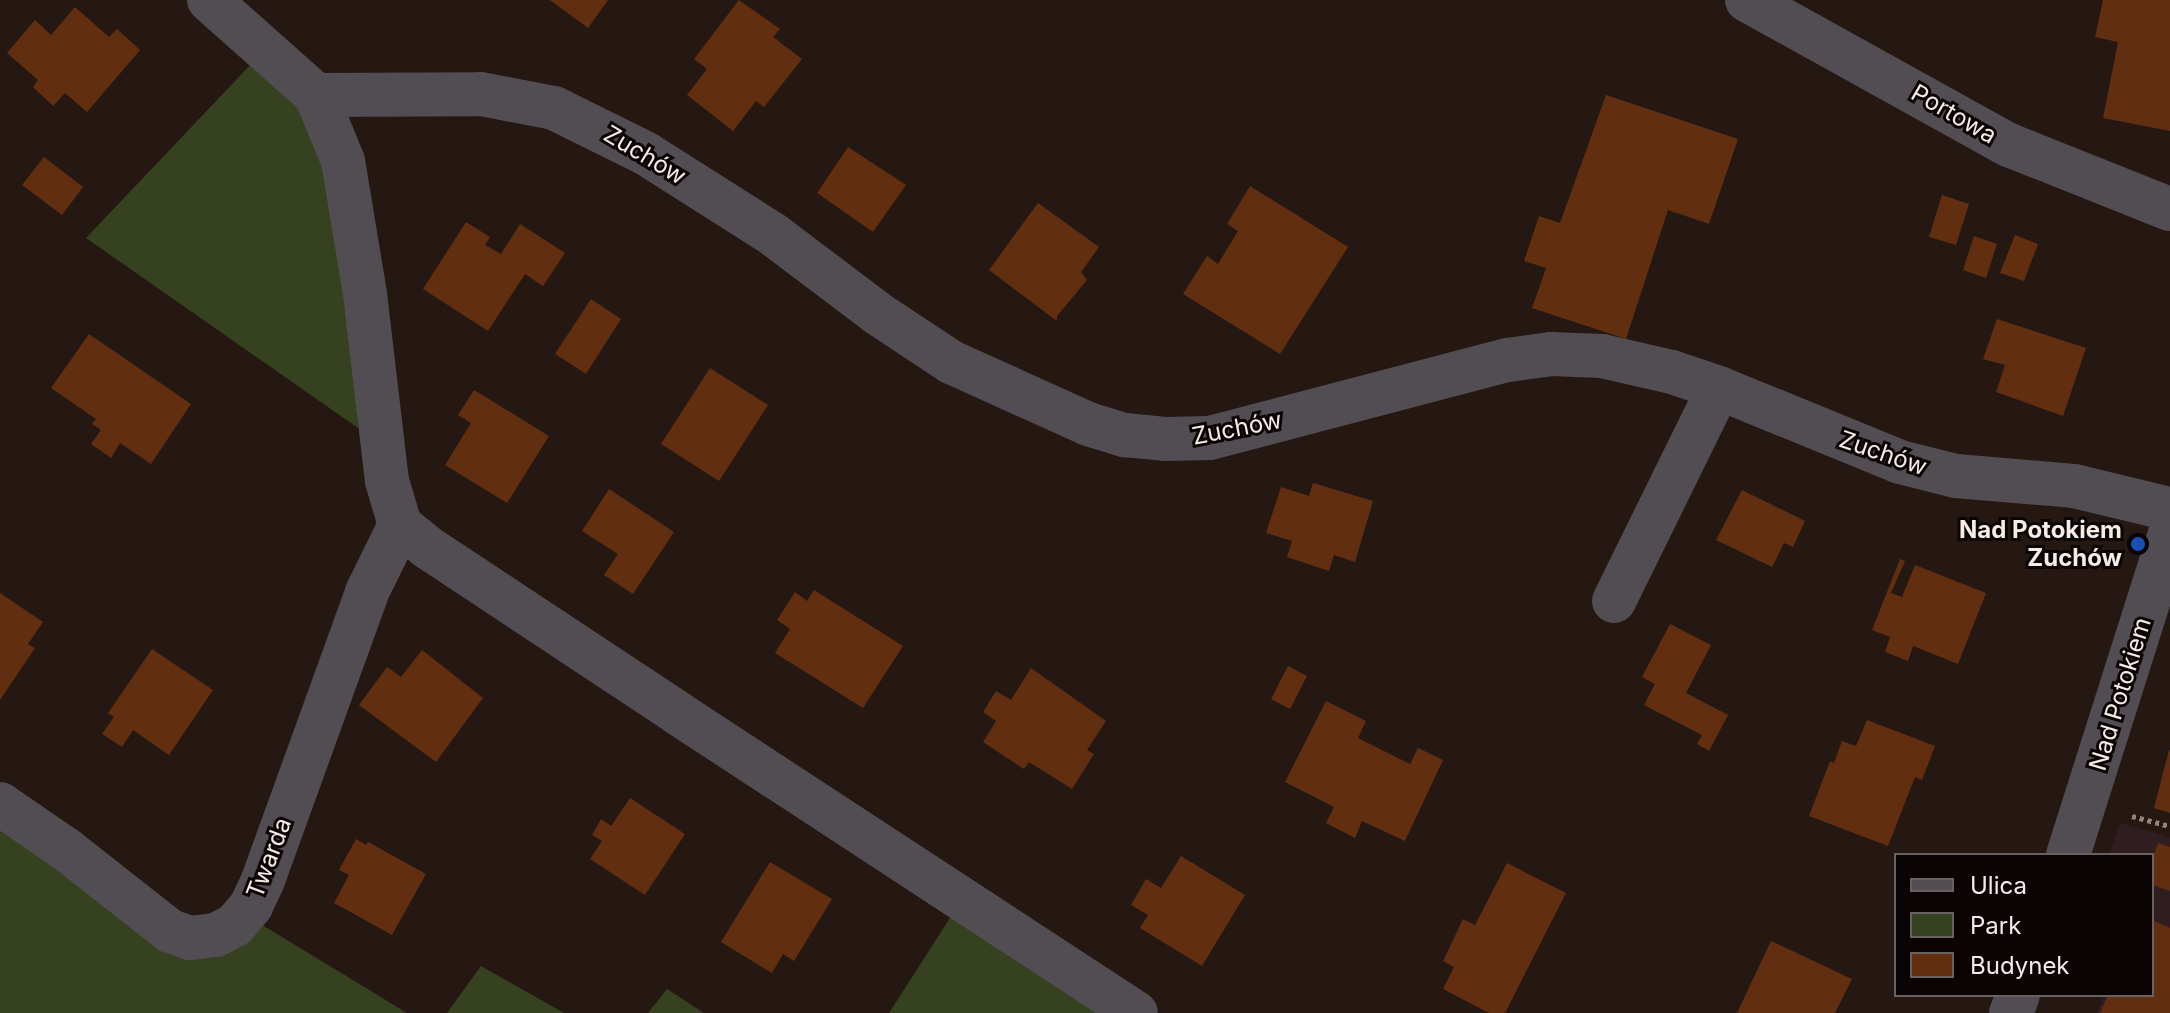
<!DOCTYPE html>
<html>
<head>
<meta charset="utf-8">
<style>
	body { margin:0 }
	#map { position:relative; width:2170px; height:1013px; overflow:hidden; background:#251812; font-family:Inter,sans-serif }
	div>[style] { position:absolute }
	.industrial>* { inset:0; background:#301d20 }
	.green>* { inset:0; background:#36421f }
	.building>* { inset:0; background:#622e10 }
	.path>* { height:5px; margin-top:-2.5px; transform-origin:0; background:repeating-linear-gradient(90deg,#8f847f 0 4px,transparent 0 8px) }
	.minor>* { height:44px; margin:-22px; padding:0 22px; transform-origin:22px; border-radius:22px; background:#524d52 }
	.dots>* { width:22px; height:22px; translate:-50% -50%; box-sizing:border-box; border:4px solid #0a0504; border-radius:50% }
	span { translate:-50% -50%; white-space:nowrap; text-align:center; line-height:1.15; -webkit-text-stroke:6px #0a0504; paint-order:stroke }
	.street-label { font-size:24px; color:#f5ece7 }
	.poi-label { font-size:24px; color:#f5ece7; font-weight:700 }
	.right { translate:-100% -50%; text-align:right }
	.legend { position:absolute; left:1894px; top:853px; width:260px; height:144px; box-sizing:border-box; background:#0a0504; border:2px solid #68615f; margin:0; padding:10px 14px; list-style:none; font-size:24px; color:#f5ece7 }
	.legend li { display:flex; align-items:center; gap:16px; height:40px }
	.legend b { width:40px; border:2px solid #68615f }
</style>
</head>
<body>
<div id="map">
	<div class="industrial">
		<i style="clip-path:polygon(2120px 823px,2170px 837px,2170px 1013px,2097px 1013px,2104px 995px,2152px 995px,2152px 855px,2109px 855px)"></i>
	</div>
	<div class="green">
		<i style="clip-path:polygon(255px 60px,303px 107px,329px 173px,351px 291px,358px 428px,86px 238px)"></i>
		<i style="clip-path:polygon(0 817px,130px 925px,259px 923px,407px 1013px,0 1013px)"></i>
		<i style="clip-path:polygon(952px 915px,1101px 1013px,889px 1013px)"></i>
		<i style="clip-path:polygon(481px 966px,564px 1013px,447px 1013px)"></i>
		<i style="clip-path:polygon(667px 989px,704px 1013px,648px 1013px)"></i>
	</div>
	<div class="building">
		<i style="clip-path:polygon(550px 0,608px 0,588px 28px)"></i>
		<i style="clip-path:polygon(739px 0,780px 29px,773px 37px,802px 59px,764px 107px,756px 101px,733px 131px,687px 95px,707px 69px,694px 59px)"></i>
		<i style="clip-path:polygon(2103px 0,2170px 0,2170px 131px,2103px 118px,2118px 42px,2095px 37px)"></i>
		<i style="clip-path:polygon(75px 7px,109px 37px,117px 29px,140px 50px,87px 112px,65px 93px,53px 106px,33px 87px,38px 80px,7px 53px,35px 20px,51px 35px)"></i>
		<i style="clip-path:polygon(1606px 95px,1738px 139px,1709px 224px,1668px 210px,1626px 339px,1532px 308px,1546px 268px,1524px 261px,1539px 216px,1560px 223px)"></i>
		<i style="clip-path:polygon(848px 147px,906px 185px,873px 232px,817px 193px)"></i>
		<i style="clip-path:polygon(44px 157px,83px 187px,62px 215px,22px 185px)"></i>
		<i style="clip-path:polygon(1250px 186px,1348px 247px,1280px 354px,1183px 294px,1207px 256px,1218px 264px,1238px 231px,1227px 224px)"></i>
		<i style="clip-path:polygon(1942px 195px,1969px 204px,1956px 245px,1929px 237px)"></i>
		<i style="clip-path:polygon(1038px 203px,1099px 247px,1081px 272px,1087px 280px,1057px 316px,1057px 321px,989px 270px)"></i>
		<i style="clip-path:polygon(466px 222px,490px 237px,485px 245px,501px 254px,520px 224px,565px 253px,543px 286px,525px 274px,488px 331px,423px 289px)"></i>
		<i style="clip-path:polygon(2015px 235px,2038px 244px,2024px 281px,2000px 273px)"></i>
		<i style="clip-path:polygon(1974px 236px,1997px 244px,1986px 278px,1963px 270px)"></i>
		<i style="clip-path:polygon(591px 299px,621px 319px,586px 374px,555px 354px)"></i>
		<i style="clip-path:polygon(1997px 319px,2086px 348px,2063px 416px,1996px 392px,2005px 365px,1983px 359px)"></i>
		<i style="clip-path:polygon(89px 334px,191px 404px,151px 464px,120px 443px,111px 458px,91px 444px,101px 430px,92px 424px,96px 419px,51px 388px)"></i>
		<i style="clip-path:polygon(710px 368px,768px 405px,719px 481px,661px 444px)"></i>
		<i style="clip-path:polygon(474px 390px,549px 436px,507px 503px,445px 465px,471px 423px,458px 415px)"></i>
		<i style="clip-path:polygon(1313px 483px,1373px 501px,1355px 562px,1334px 555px,1329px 571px,1287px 557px,1292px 541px,1266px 533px,1281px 487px,1309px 496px)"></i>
		<i style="clip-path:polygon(609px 489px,674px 532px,633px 594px,604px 575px,618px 554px,582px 531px)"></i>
		<i style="clip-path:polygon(1742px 490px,1805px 521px,1793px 547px,1784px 543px,1772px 567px,1716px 540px)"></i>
		<i style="clip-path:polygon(1900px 559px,1905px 561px,1891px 593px,1902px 597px,1915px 565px,1986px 593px,1958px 664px,1913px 646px,1908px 661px,1885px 652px,1890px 637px,1872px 630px)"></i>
		<i style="clip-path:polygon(814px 590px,903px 646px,863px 708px,775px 653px,790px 629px,777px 620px,795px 592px,807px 601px)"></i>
		<i style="clip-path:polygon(0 593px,43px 622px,28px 644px,35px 648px,0 700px)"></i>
		<i style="clip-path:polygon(1670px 624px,1711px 645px,1686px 693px,1728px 715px,1709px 751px,1697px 744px,1702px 735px,1644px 705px,1655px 684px,1642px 677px)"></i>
		<i style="clip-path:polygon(152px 649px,213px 690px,169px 755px,133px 730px,122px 747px,102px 734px,114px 717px,108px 713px)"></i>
		<i style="clip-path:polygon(422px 650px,483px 698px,436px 762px,359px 705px,387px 667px,401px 677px)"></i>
		<i style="clip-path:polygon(1288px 666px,1307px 676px,1290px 709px,1271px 699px)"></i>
		<i style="clip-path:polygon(1031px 668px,1106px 721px,1087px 750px,1094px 754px,1072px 789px,1029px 762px,1024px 769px,983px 742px,996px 721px,983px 712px,996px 691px,1011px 700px)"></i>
		<i style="clip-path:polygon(1326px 701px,1366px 721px,1358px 738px,1410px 764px,1418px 748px,1443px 760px,1405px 841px,1362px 821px,1355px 838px,1326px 823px,1334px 807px,1285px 782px)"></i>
		<i style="clip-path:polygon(1867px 720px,1935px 746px,1922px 780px,1915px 777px,1888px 846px,1809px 816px,1830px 761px,1834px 763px,1842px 741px,1856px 746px)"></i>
		<i style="clip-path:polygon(2169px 750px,2170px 750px,2170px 813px,2154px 808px)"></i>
		<i style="clip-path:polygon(630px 798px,685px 834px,645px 895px,590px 859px,602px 841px,592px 835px,601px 819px,611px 826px)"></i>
		<i style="clip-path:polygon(356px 839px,366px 845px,368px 842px,426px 874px,392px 935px,334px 903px,349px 875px,339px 870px)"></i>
		<i style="clip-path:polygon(2158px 843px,2170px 847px,2170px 891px,2152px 885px,2152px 860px)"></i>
		<i style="clip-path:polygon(1181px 856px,1245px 895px,1202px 966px,1140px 928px,1148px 915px,1131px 905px,1146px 879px,1161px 888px)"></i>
		<i style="clip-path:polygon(770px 862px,832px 899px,794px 961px,783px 954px,772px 973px,721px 942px)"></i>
		<i style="clip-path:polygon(1507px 863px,1566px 893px,1505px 1013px,1489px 1013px,1443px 989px,1454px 967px,1443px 961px,1463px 919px,1475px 925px)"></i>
		<i style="clip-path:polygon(2152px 920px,2170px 928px,2170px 1013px,2100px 1013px,2108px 995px,2152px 995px)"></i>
		<i style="clip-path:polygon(1771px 941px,1852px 979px,1835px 1013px,1737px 1013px)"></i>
	</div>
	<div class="path">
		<i style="left:2132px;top:816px;width:39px;rotate:15deg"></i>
	</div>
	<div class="minor">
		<i style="left:209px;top:0;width:143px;rotate:41.6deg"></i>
		<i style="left:316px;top:95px;width:71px;rotate:67.8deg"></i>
		<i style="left:343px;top:161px;width:135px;rotate:80.6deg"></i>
		<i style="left:365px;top:294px;width:188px;rotate:83.3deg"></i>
		<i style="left:387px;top:481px;width:46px;rotate:73.5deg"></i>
		<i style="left:400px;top:525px;width:35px;rotate:39deg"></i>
		<i style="left:427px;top:547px;width:302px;rotate:33.5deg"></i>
		<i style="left:679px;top:714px;width:546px;rotate:33.2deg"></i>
		<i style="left:1747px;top:0;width:299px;rotate:29deg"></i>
		<i style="left:2009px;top:145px;width:173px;rotate:21.7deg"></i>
		<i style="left:316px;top:95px;width:165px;rotate:-0.3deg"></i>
		<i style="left:481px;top:94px;width:74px;rotate:10.9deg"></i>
		<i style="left:554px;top:108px;width:102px;rotate:26.3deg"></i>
		<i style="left:645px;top:153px;width:153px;rotate:32.4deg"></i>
		<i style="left:774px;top:235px;width:129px;rotate:37.1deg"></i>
		<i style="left:877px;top:313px;width:89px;rotate:33.5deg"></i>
		<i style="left:951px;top:362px;width:150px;rotate:24.3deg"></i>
		<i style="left:1088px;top:424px;width:39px;rotate:17deg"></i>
		<i style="left:1125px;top:435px;width:40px;rotate:5.7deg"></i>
		<i style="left:1165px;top:439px;width:45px;rotate:-1.3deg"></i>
		<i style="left:1210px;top:438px;width:308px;rotate:-14.7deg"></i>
		<i style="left:1508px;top:360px;width:43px;rotate:-7.9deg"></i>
		<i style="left:1551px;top:354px;width:51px;rotate:2.2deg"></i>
		<i style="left:1602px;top:356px;width:72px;rotate:12.9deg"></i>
		<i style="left:1672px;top:372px;width:50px;rotate:18.8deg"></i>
		<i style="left:1719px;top:388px;width:196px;rotate:22.2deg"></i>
		<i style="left:1900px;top:462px;width:58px;rotate:14deg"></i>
		<i style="left:1956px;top:476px;width:118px;rotate:4.8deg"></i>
		<i style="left:2074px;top:486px;width:99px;rotate:13.5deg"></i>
		<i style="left:1614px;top:601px;width:237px;rotate:-63.8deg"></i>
		<i style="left:0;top:804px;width:81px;rotate:34.5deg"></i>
		<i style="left:67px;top:850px;width:131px;rotate:38.2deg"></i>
		<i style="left:170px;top:931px;width:21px;rotate:19deg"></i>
		<i style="left:190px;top:938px;width:26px;rotate:-7deg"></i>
		<i style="left:216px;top:935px;width:21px;rotate:-28deg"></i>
		<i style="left:235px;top:925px;width:25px;rotate:-50deg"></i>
		<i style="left:251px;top:906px;width:29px;rotate:-65deg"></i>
		<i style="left:263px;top:880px;width:306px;rotate:-70.1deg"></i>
		<i style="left:367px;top:592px;width:75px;rotate:-63.8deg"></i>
		<i style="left:2068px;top:855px;width:338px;rotate:-72.4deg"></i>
		<i style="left:2011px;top:1013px;width:19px;rotate:-69deg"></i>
	</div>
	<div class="dots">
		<i style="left:2138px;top:544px;background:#1a4fb4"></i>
	</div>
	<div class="street-label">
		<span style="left:1954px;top:114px;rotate:30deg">Portowa</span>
		<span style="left:645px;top:155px;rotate:31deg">Zuchów</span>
		<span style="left:1237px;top:428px;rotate:-11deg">Zuchów</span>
		<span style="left:1883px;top:453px;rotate:19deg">Zuchów</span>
		<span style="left:2120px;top:694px;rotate:-73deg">Nad Potokiem</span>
		<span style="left:269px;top:858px;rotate:-69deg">Twarda</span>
	</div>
	<div class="poi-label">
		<span class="right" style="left:2122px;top:544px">Nad Potokiem<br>Zuchów</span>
	</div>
	<ul class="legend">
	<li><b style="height:10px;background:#524d52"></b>Ulica</li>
	<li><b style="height:22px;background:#36421f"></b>Park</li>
	<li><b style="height:22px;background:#622e10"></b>Budynek</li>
	</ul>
</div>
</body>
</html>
